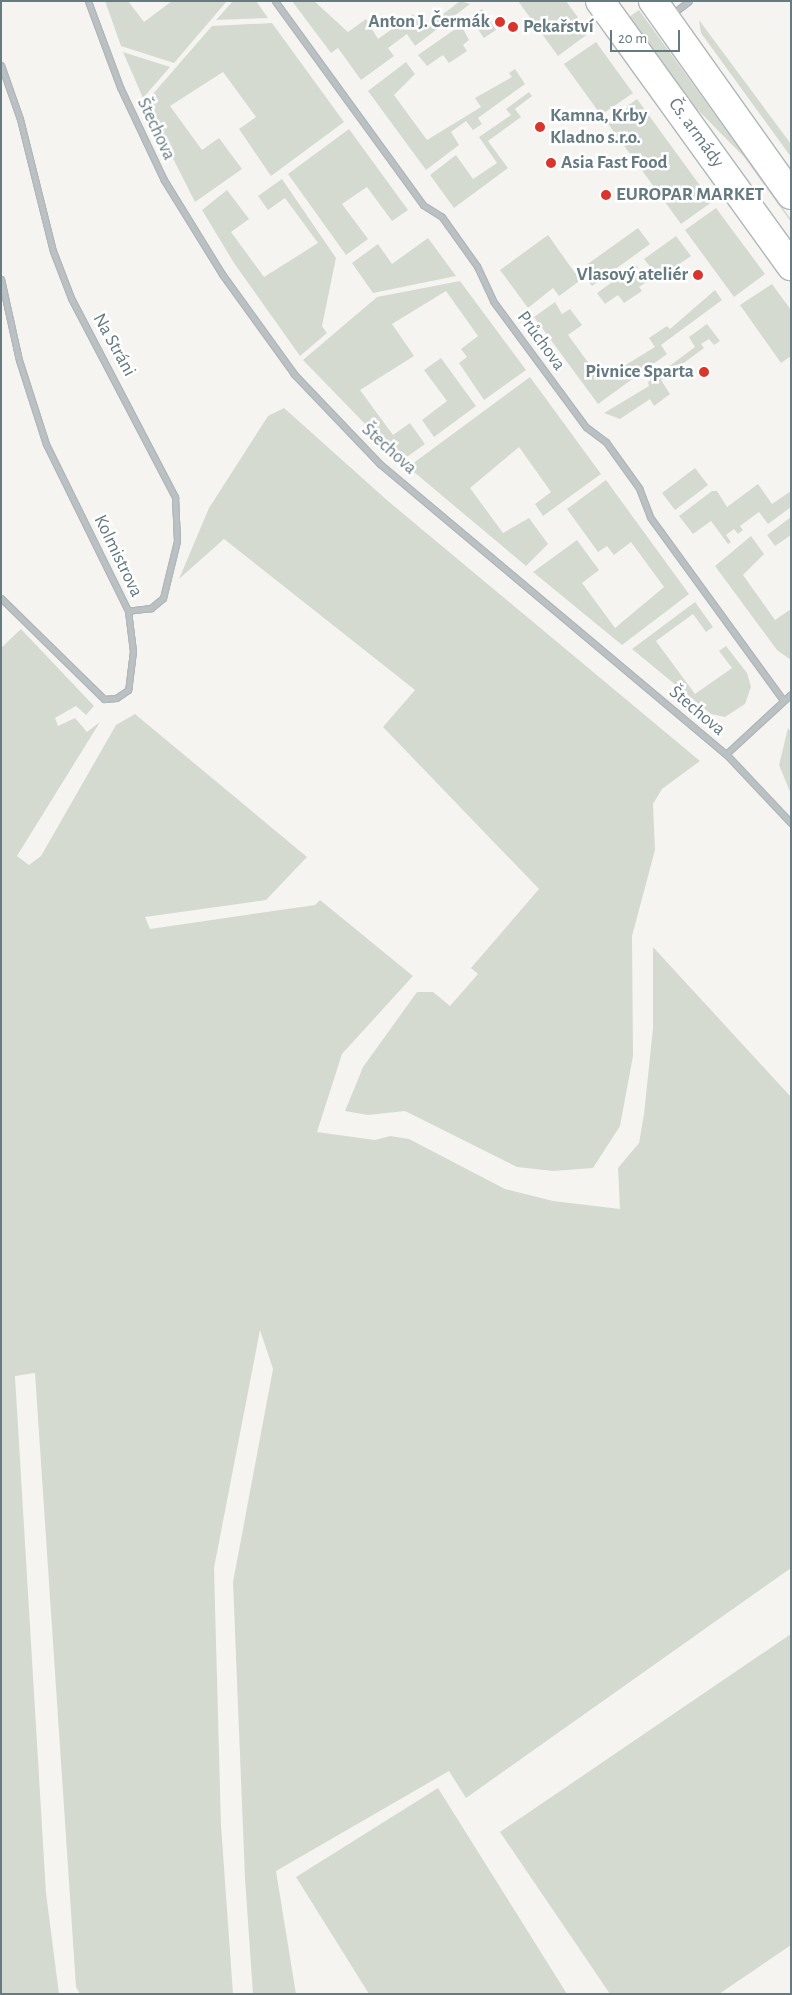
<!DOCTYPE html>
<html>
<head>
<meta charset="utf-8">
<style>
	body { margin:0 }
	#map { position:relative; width:792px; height:1995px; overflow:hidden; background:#f5f4f1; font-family:"Alegreya Sans",sans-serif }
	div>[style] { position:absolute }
	.green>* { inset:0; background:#d5dad1 }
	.roads { filter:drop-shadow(1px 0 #b0b7ba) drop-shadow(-1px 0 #b0b7ba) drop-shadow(0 1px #b0b7ba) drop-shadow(0 -1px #b0b7ba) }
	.minor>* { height:5px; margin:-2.5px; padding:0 2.5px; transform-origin:2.5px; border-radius:2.5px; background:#bbc1c3 }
	.secondary>* { height:28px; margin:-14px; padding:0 14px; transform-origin:14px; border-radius:14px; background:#fff }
	.dots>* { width:14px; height:14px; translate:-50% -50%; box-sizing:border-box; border:2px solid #fff; border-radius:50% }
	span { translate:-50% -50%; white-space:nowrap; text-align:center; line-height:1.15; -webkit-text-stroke:5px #fff; paint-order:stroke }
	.poi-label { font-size:19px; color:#657a81; font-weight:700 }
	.right { translate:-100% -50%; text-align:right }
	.left { translate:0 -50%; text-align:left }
	.street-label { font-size:19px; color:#657a81 }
	.frame { position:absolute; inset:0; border:2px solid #657a81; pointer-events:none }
	.scale { position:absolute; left:610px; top:30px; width:70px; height:22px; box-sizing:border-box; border:2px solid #657a81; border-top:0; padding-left:6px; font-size:15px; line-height:18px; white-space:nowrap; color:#657a81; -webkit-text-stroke:4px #fff; paint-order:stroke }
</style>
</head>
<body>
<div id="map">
	<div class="green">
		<i style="clip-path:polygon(105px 1px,128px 1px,144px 22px,172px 1px,227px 1px,174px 63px,121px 46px)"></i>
		<i style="clip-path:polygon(233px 1px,256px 1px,268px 18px,216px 20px)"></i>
		<i style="clip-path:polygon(292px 1px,314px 1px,348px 32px,366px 19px,378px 39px,413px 14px,424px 29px,460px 1px,470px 4px,415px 46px,407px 34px,388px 48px,394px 56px,361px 80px,338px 48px,331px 53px)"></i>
		<i style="clip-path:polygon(518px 1px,566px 1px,589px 33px,558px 56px)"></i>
		<i style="clip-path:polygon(482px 9px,496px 30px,484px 38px,470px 18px)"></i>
		<i style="clip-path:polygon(639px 10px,791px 219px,791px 222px,744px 157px,695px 107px,629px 17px)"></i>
		<i style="clip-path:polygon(699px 20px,791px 144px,791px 157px,701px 33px)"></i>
		<i style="clip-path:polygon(272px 23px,344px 122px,271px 176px,239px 129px,256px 117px,223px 72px,170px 106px,202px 150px,219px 138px,242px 169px,195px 202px,145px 103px,212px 26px)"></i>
		<i style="clip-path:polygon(461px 25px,469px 40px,463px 45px,467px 51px,449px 63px,443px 55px,427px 66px,418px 55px)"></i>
		<i style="clip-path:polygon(596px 42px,633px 93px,601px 115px,564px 64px)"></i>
		<i style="clip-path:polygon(123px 52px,170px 67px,143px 98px)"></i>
		<i style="clip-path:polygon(406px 62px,415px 74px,394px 95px,427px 140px,481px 107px,475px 98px,512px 77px,509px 73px,515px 69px,525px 84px,478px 118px,482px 124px,473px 130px,466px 121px,451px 132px,459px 145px,426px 170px,368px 91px)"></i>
		<i style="clip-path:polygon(529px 92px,532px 96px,515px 109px,521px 117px,488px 141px,508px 168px,454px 208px,430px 175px,456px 155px,473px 179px,497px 163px,479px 137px,511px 115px,506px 109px)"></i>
		<i style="clip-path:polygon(637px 99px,712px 202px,681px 224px,606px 121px)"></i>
		<i style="clip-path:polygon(349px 129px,408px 210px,392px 221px,367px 187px,342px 204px,368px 239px,346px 255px,288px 174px)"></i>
		<i style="clip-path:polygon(282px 179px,336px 258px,322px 326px,327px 333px,300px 356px,234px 263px,202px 210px,227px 190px,249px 219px,231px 232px,264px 277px,318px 243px,285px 198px,268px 210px,258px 196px)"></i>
		<i style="clip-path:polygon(716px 208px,765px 274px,734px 297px,685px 230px)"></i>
		<i style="clip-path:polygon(638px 228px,650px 244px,592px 286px,585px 277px,559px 296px,553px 288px,528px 308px,500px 270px,548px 235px,575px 273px)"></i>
		<i style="clip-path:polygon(676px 236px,691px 256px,659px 278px,644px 259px)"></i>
		<i style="clip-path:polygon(428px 238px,456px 276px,373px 293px,352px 263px,378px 244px,392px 264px)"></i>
		<i style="clip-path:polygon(636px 265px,648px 281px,639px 287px,642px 291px,624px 303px,618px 295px,605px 304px,597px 293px)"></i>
		<i style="clip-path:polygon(460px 281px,526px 370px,484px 400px,459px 363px,467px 357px,461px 349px,478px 336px,446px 291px,392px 324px,414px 356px,360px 390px,393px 435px,410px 423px,425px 444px,401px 461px,303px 360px,377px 297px)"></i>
		<i style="clip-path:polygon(772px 284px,791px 310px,791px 356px,781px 363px,740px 305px)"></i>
		<i style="clip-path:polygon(715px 290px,722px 300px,661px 345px,667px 354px,598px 404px,534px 317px,555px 302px,562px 314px,570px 309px,582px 325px,568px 335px,601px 380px,655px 347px,649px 338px,667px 326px,670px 329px)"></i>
		<i style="clip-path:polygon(707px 324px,720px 341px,714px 345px,709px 339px,701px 344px,704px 348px,661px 380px,670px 394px,654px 406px,650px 399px,620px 419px,604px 413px,649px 386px,648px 382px,695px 347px,689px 337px)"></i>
		<i style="clip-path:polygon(441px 358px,476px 406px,434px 437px,422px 420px,447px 401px,424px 370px)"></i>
		<i style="clip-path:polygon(530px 377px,601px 474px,543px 516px,535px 504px,551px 492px,519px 447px,470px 488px,503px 533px,529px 518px,548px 544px,526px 566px,408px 467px)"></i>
		<i style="clip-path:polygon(284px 408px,388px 501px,700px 761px,662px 789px,653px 804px,655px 850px,632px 936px,633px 1056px,620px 1126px,593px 1168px,553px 1171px,517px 1167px,405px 1111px,368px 1115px,345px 1111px,363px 1067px,417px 992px,433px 992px,450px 1006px,478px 974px,471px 968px,539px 889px,383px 727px,415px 690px,224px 539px,179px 579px,209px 508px,268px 416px)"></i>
		<i style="clip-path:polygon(695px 468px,708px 485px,675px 510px,662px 493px)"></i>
		<i style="clip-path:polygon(606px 480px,689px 594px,622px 645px,533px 572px,577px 540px,599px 570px,582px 583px,615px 628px,664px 587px,631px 542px,614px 555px,607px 546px,598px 552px,567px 509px)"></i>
		<i style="clip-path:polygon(758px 484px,772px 504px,791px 491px,791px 507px,768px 524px,759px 512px,740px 526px,743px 530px,738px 534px,734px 529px,726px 535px,731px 542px,728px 544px,711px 521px,693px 534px,679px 516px,712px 491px,717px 491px,727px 507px)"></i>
		<i style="clip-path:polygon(791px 517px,791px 535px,775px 546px,767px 535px)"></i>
		<i style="clip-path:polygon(751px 536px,764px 554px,743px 575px,775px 620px,791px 609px,791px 660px,777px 650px,715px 566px)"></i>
		<i style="clip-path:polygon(695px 602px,713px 627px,706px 632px,693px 614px,656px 641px,695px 694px,732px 668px,719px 651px,726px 646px,747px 673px,751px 687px,745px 704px,725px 717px,711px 714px,632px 649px)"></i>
		<i style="clip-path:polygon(21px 629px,94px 706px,86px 715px,76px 706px,55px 718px,58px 726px,75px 718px,87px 732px,100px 722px,17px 856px,29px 865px,41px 856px,116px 725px,135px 714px,307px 857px,266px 900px,145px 917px,150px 929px,315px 905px,320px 900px,413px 976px,342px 1054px,317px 1132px,375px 1140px,390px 1136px,409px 1139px,505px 1189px,553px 1201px,620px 1209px,618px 1168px,639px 1143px,644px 1114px,653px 1028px,653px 947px,791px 1097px,791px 1568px,466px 1798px,449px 1771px,276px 1871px,296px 1994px,253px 1994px,245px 1879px,233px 1582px,273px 1369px,260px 1330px,214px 1568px,221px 1825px,233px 1994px,80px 1994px,76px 1987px,35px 1373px,15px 1376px,46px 1893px,59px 1994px,1px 1994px,1px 648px)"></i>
		<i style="clip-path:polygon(788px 728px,791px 732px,791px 794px,779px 765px)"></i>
		<i style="clip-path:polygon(791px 1634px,791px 1945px,719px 1994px,610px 1994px,500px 1832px)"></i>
		<i style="clip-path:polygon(438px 1788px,567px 1994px,369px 1994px,296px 1877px)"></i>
	</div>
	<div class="roads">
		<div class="minor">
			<i style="left:88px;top:1px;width:92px;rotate:69.6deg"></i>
			<i style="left:120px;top:87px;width:103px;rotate:64.7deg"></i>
			<i style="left:164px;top:180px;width:110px;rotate:58.3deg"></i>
			<i style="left:222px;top:274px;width:123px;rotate:54.2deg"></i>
			<i style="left:294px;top:374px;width:124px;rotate:46.3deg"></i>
			<i style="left:380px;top:464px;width:451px;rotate:40deg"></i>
			<i style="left:726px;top:754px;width:95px;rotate:46.7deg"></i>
			<i style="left:275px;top:1px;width:252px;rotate:54deg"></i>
			<i style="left:423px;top:205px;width:22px;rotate:32deg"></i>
			<i style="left:442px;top:217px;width:60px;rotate:54.5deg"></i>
			<i style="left:477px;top:266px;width:38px;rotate:65deg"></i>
			<i style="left:493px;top:301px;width:157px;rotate:53.6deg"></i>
			<i style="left:586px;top:427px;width:25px;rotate:37deg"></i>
			<i style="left:606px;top:442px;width:57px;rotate:54.3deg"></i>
			<i style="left:639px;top:488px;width:31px;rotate:69deg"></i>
			<i style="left:650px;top:517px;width:226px;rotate:54deg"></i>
			<i style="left:672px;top:14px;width:21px;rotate:-37deg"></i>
			<i style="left:1px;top:65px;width:57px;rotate:70.6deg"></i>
			<i style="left:20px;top:119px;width:136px;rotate:76deg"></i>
			<i style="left:53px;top:251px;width:50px;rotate:69deg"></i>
			<i style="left:71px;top:298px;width:225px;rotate:62.4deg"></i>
			<i style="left:175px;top:497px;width:44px;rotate:87.4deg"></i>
			<i style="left:177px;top:541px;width:59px;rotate:103.8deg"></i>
			<i style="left:163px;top:598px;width:16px;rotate:140deg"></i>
			<i style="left:151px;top:608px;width:23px;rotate:173deg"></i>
			<i style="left:1px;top:279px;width:83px;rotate:77.5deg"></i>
			<i style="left:19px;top:360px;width:88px;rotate:72.2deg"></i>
			<i style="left:46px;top:444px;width:186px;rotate:63.8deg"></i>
			<i style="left:128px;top:611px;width:40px;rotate:82.9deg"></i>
			<i style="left:133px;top:651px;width:39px;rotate:97deg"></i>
			<i style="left:128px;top:690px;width:14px;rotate:146deg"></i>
			<i style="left:116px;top:698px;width:12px;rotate:175deg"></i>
			<i style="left:104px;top:699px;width:144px;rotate:-135.6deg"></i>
			<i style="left:726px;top:754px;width:88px;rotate:-42.7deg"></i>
		</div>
		<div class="secondary">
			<i style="left:600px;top:1px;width:327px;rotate:54.2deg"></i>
			<i style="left:653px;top:1px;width:238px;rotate:54.6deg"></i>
		</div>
	</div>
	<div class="dots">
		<i style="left:500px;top:22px;background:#da352c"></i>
		<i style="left:513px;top:27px;background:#da352c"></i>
		<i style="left:540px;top:127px;background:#da352c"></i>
		<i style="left:551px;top:163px;background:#da352c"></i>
		<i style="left:606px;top:195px;background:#da352c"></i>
		<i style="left:698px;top:275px;background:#da352c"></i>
		<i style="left:704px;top:372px;background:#da352c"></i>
	</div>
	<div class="poi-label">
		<span class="right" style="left:490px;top:22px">Anton J. Čermák</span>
		<span class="left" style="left:523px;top:27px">Pekařství</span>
		<span class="left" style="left:550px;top:127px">Kamna, Krby<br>Kladno s.r.o.</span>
		<span class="left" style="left:561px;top:163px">Asia Fast Food</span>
		<span class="left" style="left:616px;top:195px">EUROPAR MARKET</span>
		<span class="right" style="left:688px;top:275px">Vlasový ateliér</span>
		<span class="right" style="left:694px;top:372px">Pivnice Sparta</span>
	</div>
	<div class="street-label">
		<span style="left:156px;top:129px;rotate:65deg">Štechova</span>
		<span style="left:696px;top:133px;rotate:54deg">Čs. armády</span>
		<span style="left:541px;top:341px;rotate:54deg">Průchova</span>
		<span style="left:114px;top:345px;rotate:61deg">Na Stráni</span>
		<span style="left:389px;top:449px;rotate:42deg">Štechova</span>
		<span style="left:118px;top:556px;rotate:64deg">Kolmistrova</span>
		<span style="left:697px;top:711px;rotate:40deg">Štechova</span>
	</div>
	<div class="frame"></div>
	<div class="scale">20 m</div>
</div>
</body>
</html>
